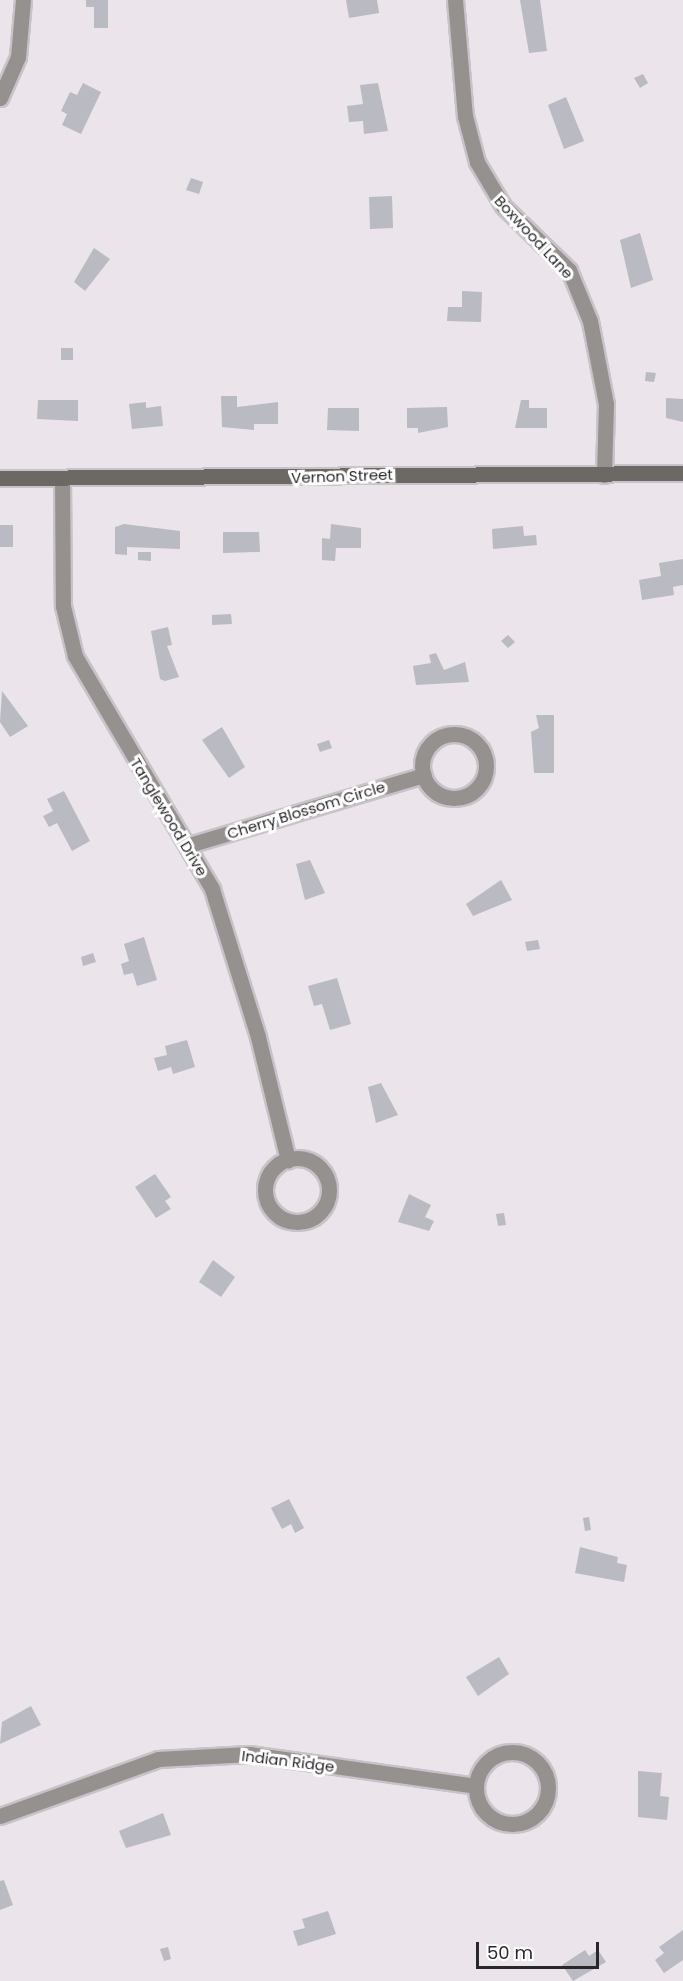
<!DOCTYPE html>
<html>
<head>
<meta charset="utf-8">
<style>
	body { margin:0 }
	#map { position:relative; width:683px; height:1981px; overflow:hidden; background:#ece4eb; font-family:Poppins,sans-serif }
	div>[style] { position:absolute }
	.building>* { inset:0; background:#b9bac2 }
	.roads { filter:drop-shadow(2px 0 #c9c2c8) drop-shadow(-2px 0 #c9c2c8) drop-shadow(0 2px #c9c2c8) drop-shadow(0 -2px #c9c2c8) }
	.minor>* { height:15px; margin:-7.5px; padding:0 7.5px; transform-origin:7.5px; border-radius:7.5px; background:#94918e }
	.minor>.ring { margin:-7.5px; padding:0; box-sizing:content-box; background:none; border:15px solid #94918e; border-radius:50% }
	.secondary>* { height:15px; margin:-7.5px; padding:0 7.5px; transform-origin:7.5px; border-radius:7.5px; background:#6c6864 }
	span { translate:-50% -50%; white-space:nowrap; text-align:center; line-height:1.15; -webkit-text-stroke:6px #fff; paint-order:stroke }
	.street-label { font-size:15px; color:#2a272a }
	.scale { position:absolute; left:476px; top:1942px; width:123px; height:27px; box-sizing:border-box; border:3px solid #2a272a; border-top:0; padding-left:8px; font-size:18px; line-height:21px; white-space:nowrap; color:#2a272a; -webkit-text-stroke:4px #fff; paint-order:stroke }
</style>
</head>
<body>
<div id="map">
	<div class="building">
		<i style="clip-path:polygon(86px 0,108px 0,108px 28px,94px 28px,94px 7px,86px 7px)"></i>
		<i style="clip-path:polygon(346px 0,377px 0,379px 13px,349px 18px)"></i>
		<i style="clip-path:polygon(520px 0,540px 0,547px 51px,529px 53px)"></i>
		<i style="clip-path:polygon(643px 74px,648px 83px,640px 88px,634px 78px)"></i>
		<i style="clip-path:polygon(83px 83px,101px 92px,81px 134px,62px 125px,67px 114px,61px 111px,70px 92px,77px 95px)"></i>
		<i style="clip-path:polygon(378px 83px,388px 131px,364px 134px,363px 121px,349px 122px,347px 106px,363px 104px,360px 85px)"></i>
		<i style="clip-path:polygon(566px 97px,584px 141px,564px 149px,548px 105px)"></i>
		<i style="clip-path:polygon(191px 178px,203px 182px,199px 194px,186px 190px)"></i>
		<i style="clip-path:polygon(392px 196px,393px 228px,370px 229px,369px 197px)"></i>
		<i style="clip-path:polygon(640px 233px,653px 280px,631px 288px,620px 240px)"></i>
		<i style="clip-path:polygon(94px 248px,110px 259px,85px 291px,74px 282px)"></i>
		<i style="clip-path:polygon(462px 291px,482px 292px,481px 322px,447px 321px,448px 307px,462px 307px)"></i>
		<i style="clip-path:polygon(61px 348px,73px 348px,73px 360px,61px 360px)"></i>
		<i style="clip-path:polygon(646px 372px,656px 373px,654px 382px,645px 381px)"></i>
		<i style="clip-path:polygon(221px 396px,237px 396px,237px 407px,278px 402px,278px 424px,254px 424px,254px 430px,222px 427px)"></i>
		<i style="clip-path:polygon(666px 398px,683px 399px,683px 422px,666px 418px)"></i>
		<i style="clip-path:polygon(38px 400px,78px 400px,78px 421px,37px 419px)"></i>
		<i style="clip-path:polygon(521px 400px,529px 400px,529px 408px,547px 408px,547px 428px,515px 428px)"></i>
		<i style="clip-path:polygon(146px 402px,146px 408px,161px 406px,163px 426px,132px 429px,129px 404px)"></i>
		<i style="clip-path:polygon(447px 407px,448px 427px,418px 433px,418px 428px,407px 428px,407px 408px)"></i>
		<i style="clip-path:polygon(328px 408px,359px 408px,359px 431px,327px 430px)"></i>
		<i style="clip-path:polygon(124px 524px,180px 531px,180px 549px,127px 547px,127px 555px,115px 554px,115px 527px)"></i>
		<i style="clip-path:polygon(331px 524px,361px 528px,361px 548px,336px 548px,335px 561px,322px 560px,322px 538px,330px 539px)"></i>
		<i style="clip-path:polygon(0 525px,13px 525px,13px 547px,0 547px)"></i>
		<i style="clip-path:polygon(523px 526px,524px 536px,536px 535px,537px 545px,493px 549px,492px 529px)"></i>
		<i style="clip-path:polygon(223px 532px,259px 532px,260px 552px,223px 553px)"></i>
		<i style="clip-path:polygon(138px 552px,151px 552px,151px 561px,138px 560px)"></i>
		<i style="clip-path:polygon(683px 559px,683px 585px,673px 587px,674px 595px,642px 600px,639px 580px,661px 576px,659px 563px)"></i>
		<i style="clip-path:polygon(231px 614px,232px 624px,212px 625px,212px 615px)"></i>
		<i style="clip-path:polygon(168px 627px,172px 645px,167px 646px,179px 677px,165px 681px,160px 679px,151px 631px)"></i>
		<i style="clip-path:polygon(508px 635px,515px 642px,508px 648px,501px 641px)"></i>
		<i style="clip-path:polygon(436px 653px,444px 670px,465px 662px,469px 682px,416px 685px,413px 666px,431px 663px,429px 655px)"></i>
		<i style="clip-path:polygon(2px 691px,28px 726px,10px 737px,0 722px)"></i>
		<i style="clip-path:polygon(536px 715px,554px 715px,554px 773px,534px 773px,531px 732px,539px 728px)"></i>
		<i style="clip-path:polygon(222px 727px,245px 767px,229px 778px,202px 740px)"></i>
		<i style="clip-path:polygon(329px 740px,332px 748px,320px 752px,317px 744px)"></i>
		<i style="clip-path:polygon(64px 791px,90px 841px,72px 851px,57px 823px,49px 827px,43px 816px,53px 811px,47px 799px)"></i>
		<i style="clip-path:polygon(310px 860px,325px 893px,305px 900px,296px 864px)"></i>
		<i style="clip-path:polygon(501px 880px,512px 900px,473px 916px,466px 904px)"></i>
		<i style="clip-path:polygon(144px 937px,157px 980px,137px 986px,133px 973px,124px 975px,121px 964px,129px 961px,124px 944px)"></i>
		<i style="clip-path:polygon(538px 940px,540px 949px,527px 951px,525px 942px)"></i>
		<i style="clip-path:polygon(93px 953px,96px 962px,83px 966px,81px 957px)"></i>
		<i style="clip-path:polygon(337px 978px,351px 1024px,330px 1030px,322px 1004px,314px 1006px,308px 986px)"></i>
		<i style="clip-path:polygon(187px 1040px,195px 1067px,173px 1074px,171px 1067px,158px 1071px,154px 1058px,167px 1055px,165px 1046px)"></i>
		<i style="clip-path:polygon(381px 1083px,398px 1115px,376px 1123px,368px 1087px)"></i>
		<i style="clip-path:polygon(155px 1174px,171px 1197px,165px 1201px,171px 1209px,156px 1218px,135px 1187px)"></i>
		<i style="clip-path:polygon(409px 1194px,431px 1205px,425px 1217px,434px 1221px,429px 1231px,398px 1222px)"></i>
		<i style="clip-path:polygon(504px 1213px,506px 1225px,498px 1226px,496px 1214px)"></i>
		<i style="clip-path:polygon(213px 1260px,235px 1277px,221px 1297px,199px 1282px)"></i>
		<i style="clip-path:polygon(289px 1499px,304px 1528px,295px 1533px,291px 1524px,282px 1529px,271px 1508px)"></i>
		<i style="clip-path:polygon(589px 1517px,591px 1530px,585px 1531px,583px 1518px)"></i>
		<i style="clip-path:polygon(580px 1547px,618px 1557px,617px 1563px,627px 1565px,624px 1582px,575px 1573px)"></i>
		<i style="clip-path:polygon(499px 1657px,509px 1674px,478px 1696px,466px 1677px)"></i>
		<i style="clip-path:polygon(31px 1706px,41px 1725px,0 1744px,2px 1722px)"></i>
		<i style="clip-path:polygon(638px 1771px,662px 1773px,660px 1796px,669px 1797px,667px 1820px,638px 1817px)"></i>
		<i style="clip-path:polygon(163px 1813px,171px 1835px,126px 1848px,119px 1831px)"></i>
		<i style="clip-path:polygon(4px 1880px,13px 1905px,0 1910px,0 1881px)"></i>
		<i style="clip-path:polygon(328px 1911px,336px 1934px,298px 1946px,293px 1931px,305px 1928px,302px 1919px)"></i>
		<i style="clip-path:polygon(683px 1930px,683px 1960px,664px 1973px,655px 1960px,664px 1953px,659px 1947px)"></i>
		<i style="clip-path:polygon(168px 1947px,171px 1959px,164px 1961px,160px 1949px)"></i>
		<i style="clip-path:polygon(585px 1950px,589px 1956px,598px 1950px,606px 1962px,573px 1981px,562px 1965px)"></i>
	</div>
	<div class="roads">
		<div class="minor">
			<i style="left:455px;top:0;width:116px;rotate:85.1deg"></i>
			<i style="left:465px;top:116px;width:48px;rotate:75.4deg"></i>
			<i style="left:477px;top:162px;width:51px;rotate:59.4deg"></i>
			<i style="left:503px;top:206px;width:92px;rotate:44.1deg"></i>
			<i style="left:569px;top:270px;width:55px;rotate:67.6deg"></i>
			<i style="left:590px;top:321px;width:85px;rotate:79.1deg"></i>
			<i style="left:606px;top:404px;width:71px;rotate:91.6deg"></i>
			<i style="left:0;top:98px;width:45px;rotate:-66.3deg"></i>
			<i style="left:18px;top:57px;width:57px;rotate:-85deg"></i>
			<i style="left:62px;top:478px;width:128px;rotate:89.6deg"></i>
			<i style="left:63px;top:606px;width:51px;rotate:76.5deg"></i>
			<i style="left:75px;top:656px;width:270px;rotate:59.5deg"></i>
			<i style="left:212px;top:889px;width:155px;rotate:72.7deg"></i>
			<i style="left:258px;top:1037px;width:127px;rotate:76.3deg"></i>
			<i class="ring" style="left:422px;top:734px;width:49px;height:49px"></i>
			<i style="left:189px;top:845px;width:245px;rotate:-16.6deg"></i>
			<i class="ring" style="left:265px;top:1158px;width:49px;height:49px"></i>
			<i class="ring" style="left:476px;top:1752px;width:57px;height:57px"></i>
			<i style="left:0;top:1816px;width:168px;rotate:-19.8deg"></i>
			<i style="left:158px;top:1759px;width:91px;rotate:-3.1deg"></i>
			<i style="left:249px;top:1754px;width:229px;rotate:8deg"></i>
		</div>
		<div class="secondary">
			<i style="left:0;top:478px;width:683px;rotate:-0.42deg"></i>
		</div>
	</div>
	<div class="street-label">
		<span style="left:534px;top:237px;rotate:47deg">Boxwood Lane</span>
		<span style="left:342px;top:476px;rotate:-2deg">Vernon Street</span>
		<span style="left:306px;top:810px;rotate:-17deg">Cherry Blossom Circle</span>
		<span style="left:169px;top:817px;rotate:59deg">Tanglewood Drive</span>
		<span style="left:288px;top:1761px;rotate:7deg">Indian Ridge</span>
	</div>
	<div class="scale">50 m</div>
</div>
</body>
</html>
